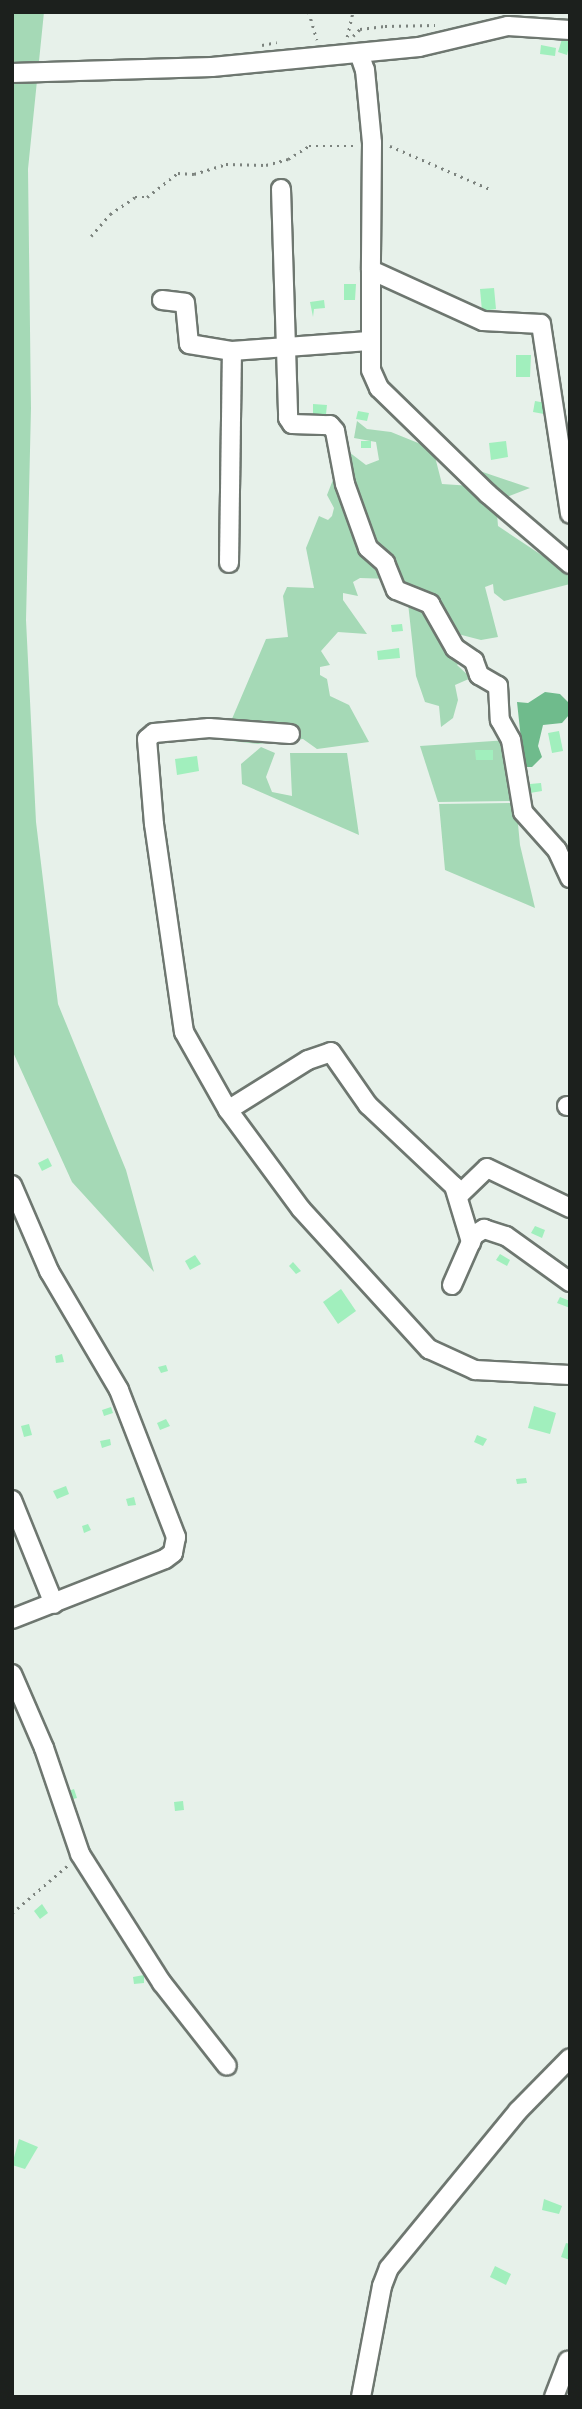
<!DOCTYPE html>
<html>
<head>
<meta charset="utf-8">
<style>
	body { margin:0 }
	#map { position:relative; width:582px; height:2409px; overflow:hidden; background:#e7f1ea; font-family:"PT Sans Narrow",sans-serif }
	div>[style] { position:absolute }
	.green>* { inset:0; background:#a5d9b6 }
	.forest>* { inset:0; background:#6fbb8c }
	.building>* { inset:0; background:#a1efbd }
	.path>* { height:2.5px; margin-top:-1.25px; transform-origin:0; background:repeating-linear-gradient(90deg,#7c837e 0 2px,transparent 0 7px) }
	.roads { filter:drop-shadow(2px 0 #6e7770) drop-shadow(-2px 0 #6e7770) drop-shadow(0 2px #6e7770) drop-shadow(0 -2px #6e7770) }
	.minor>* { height:18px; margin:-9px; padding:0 9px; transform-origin:9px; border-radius:9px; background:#fff }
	span { translate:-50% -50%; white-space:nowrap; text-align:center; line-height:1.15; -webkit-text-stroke:6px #f4fef7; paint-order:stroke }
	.frame { position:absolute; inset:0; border:14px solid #1c201d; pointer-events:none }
</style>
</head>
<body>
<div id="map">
	<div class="green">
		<i style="clip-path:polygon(12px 12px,44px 12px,28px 169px,31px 408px,26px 620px,36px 822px,58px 1004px,126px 1170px,154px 1272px,72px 1182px,12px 1050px)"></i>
		<i style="clip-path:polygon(357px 421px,367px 429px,391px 432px,433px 449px,442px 484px,472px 486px,468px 467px,530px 488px,496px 501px,498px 526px,570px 574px,570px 584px,504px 601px,494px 593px,493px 584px,485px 587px,498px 637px,481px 640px,454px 633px,464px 659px,457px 665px,471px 678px,455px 685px,458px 700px,453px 718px,441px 727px,439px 706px,425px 702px,416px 676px,408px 603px,391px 579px,360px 578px,353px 582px,358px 596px,343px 593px,343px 600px,367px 634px,338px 632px,321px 651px,330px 665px,320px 667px,320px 675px,327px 679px,330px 696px,349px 705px,369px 742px,317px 749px,303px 739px,258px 744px,223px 740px,266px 639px,288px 637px,283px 596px,287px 587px,314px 588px,306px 548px,319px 516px,328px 520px,332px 516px,334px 508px,327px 495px,345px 449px,366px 465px,379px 460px,376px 442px,354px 438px)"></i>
		<i style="clip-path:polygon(508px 740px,515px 801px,438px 802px,420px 746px)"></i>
		<i style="clip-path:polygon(261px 747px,275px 753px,266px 777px,272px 792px,292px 796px,290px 753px,347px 753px,359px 835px,242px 784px,241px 764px)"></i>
		<i style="clip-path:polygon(516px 803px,520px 845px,535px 908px,445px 870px,439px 804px)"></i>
	</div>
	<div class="forest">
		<i style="clip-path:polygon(545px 692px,560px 694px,570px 704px,569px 715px,562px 723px,543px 725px,538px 746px,542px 757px,532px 767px,524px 767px,517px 702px,528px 703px)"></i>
	</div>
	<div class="building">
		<i style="clip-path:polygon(562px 39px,570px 42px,567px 55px,558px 52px)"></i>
		<i style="clip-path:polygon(541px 45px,556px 48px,555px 56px,540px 54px)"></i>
		<i style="clip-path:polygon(344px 284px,356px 284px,355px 300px,344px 300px)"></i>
		<i style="clip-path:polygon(494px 288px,496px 309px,482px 311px,480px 289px)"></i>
		<i style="clip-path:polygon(324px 300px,325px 308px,314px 309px,313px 317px,310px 302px)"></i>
		<i style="clip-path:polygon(516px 355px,531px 355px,530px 377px,516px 377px)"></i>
		<i style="clip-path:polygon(535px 401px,546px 403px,544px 414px,533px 412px)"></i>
		<i style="clip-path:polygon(313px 404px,327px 405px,326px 414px,313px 414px)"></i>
		<i style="clip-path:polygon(358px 411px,369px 413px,367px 421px,356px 419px)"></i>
		<i style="clip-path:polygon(361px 441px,371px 441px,371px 448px,361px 448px)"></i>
		<i style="clip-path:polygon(506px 441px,508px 457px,491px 460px,489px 443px)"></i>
		<i style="clip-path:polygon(402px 624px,403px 631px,392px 632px,391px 625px)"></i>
		<i style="clip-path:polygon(399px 648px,400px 658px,378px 660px,377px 651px)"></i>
		<i style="clip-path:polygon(559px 731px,563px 751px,552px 753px,548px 733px)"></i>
		<i style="clip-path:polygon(475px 750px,493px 750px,493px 760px,476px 760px)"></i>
		<i style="clip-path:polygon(197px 756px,199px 771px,177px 775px,175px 759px)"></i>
		<i style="clip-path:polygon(541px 783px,542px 791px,530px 793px,530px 784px)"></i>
		<i style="clip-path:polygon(48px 1158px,52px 1166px,42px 1171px,38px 1163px)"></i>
		<i style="clip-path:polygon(535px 1226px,545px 1230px,542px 1238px,531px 1233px)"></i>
		<i style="clip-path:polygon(500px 1254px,510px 1260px,507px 1266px,496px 1260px)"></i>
		<i style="clip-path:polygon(195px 1255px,201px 1264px,190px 1270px,185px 1261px)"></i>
		<i style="clip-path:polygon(293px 1262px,301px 1271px,296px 1274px,289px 1266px)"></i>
		<i style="clip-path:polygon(341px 1289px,356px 1311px,338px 1324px,323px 1302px)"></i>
		<i style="clip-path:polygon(560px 1297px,570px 1301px,570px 1308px,557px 1303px)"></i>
		<i style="clip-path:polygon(62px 1354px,64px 1362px,56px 1363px,55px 1356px)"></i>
		<i style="clip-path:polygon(166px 1365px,168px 1371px,161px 1373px,158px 1367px)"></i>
		<i style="clip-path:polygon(534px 1406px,556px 1413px,550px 1434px,528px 1428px)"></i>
		<i style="clip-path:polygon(111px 1407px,113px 1413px,104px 1416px,102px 1410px)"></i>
		<i style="clip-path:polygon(166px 1419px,170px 1426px,160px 1430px,157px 1423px)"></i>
		<i style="clip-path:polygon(29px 1424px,32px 1435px,24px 1437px,21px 1426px)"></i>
		<i style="clip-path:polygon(477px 1435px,487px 1439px,483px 1446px,474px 1442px)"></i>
		<i style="clip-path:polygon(110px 1439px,111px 1445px,102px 1448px,100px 1441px)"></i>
		<i style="clip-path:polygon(526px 1478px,527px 1483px,517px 1484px,516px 1479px)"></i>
		<i style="clip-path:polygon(66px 1486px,69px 1494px,57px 1499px,53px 1491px)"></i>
		<i style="clip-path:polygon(134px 1497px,136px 1505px,128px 1506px,126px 1499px)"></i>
		<i style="clip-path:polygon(88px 1524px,91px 1530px,84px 1533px,82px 1526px)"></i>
		<i style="clip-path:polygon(74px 1789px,77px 1798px,69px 1800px,66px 1792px)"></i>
		<i style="clip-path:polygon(183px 1801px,184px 1810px,175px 1811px,174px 1802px)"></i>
		<i style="clip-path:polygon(42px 1904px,48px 1913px,40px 1919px,34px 1911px)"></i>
		<i style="clip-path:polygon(144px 1975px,144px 1983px,134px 1984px,133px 1977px)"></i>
		<i style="clip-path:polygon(19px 2139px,38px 2147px,25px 2169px,12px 2165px)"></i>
		<i style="clip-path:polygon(544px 2199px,562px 2206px,559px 2214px,542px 2210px)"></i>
		<i style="clip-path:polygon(566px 2243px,570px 2244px,570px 2260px,561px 2257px)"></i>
		<i style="clip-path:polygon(495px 2266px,511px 2274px,506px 2285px,490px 2277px)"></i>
	</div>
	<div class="path">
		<i style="left:309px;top:12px;width:29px;rotate:74deg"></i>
		<i style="left:353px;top:36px;width:10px;rotate:-45deg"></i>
		<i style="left:360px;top:29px;width:25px;rotate:-7deg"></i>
		<i style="left:385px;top:26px;width:50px;rotate:-1.1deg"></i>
		<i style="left:347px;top:37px;width:26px;rotate:-77deg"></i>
		<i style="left:262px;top:45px;width:15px;rotate:-11deg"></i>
		<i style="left:390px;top:146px;width:111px;rotate:23.3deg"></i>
		<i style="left:91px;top:236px;width:29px;rotate:-49deg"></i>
		<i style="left:110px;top:214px;width:30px;rotate:-34deg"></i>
		<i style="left:135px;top:197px;width:12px"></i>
		<i style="left:147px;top:197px;width:39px;rotate:-38deg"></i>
		<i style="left:178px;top:173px;width:16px;rotate:4deg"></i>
		<i style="left:194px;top:174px;width:34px;rotate:-17deg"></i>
		<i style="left:226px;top:164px;width:40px;rotate:1.4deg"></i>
		<i style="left:266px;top:165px;width:23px;rotate:-15deg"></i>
		<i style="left:288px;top:159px;width:25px;rotate:-32deg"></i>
		<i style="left:309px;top:146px;width:47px"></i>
		<i style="left:12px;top:1913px;width:74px;rotate:-40.6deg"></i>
	</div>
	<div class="roads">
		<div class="minor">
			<i style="left:359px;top:53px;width:18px;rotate:71deg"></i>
			<i style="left:365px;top:70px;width:73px;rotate:84.5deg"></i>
			<i style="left:372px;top:143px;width:127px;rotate:90.5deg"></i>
			<i style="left:371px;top:270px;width:123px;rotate:24.5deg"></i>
			<i style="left:483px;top:321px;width:58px;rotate:3deg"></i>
			<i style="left:541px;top:324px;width:192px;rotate:81.3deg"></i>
			<i style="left:12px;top:73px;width:200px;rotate:-1.7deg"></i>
			<i style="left:212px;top:67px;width:208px;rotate:-5.5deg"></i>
			<i style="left:419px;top:47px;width:91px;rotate:-13.3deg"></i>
			<i style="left:508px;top:26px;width:62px;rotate:3.7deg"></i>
			<i style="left:281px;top:189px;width:229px;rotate:88.2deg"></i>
			<i style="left:288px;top:418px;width:7px;rotate:56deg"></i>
			<i style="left:292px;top:424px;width:38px;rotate:2deg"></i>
			<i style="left:330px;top:425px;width:8px;rotate:50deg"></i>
			<i style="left:335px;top:431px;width:54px;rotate:79.3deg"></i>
			<i style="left:345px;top:484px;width:68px;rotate:70.2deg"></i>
			<i style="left:368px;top:548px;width:23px;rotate:41deg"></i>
			<i style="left:385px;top:563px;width:29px;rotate:68deg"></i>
			<i style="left:396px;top:590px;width:37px;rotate:22deg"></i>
			<i style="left:430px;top:604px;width:51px;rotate:60.4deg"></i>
			<i style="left:455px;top:648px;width:23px;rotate:34deg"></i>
			<i style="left:474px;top:661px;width:15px;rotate:70deg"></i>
			<i style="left:479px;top:675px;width:22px;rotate:30deg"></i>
			<i style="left:498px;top:686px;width:34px;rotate:87deg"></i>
			<i style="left:500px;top:720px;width:23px;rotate:61deg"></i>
			<i style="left:511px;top:740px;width:73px;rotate:80.5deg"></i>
			<i style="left:523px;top:812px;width:51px;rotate:48.2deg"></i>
			<i style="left:557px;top:850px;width:31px;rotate:65deg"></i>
			<i style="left:371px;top:270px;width:100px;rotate:90deg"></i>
			<i style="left:371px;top:370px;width:20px;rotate:66deg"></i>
			<i style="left:379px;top:388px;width:152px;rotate:44.2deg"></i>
			<i style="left:488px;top:494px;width:108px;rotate:40.5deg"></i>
			<i style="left:162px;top:300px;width:23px;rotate:7deg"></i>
			<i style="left:185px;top:303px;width:41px;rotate:84.4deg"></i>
			<i style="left:189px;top:344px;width:44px;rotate:9.2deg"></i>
			<i style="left:232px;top:351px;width:137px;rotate:-4.2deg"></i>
			<i style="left:229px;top:563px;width:212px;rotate:-89.2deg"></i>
			<i style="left:290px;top:734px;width:81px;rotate:-175.8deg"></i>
			<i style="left:209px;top:728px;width:55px;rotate:174.8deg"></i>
			<i style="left:154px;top:733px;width:9px;rotate:139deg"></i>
			<i style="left:147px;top:739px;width:85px;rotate:85.3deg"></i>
			<i style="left:154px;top:824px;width:210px;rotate:81.8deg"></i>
			<i style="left:184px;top:1032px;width:90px;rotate:60.6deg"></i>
			<i style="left:228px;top:1110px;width:123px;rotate:53.6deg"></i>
			<i style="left:301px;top:1209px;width:190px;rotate:47.6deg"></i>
			<i style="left:429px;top:1349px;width:51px;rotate:24.5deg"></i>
			<i style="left:475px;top:1370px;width:95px;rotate:3deg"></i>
			<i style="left:567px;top:1106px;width:3px"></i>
			<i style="left:228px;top:1110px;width:94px;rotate:-32deg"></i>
			<i style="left:308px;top:1060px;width:24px;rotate:-19deg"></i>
			<i style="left:331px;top:1052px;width:65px;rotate:55.1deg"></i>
			<i style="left:368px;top:1105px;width:118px;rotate:43.3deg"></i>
			<i style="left:454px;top:1186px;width:59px;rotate:73.1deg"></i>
			<i style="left:12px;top:1185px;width:94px;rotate:66.7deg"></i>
			<i style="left:49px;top:1271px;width:138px;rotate:59.5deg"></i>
			<i style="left:119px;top:1390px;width:158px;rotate:68.8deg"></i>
			<i style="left:176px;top:1537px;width:16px;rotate:101deg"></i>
			<i style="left:173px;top:1553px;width:10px;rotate:143deg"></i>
			<i style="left:165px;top:1559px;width:164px;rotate:158.6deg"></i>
			<i style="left:458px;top:1196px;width:40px;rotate:-44deg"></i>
			<i style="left:487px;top:1168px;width:92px;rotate:25.7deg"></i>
			<i style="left:452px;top:1285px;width:55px;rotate:-66.3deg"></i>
			<i style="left:474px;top:1235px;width:12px;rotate:-31deg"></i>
			<i style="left:484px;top:1229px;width:23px;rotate:18deg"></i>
			<i style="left:506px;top:1236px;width:79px;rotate:35.7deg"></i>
			<i style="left:12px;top:1500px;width:112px;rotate:68deg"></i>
			<i style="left:12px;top:1674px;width:81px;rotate:66.6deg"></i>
			<i style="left:44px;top:1748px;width:112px;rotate:71.2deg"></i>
			<i style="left:80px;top:1854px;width:153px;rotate:57.6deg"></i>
			<i style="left:162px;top:1983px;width:105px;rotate:51.9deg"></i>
			<i style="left:361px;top:2397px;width:113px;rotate:-79.3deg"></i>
			<i style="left:382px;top:2286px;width:19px;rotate:-69deg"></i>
			<i style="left:389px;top:2268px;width:203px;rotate:-50.6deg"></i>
			<i style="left:518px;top:2111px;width:74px;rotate:-45.5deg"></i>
			<i style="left:554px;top:2397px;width:39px;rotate:-69deg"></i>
		</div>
	</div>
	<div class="frame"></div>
</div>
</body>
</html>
